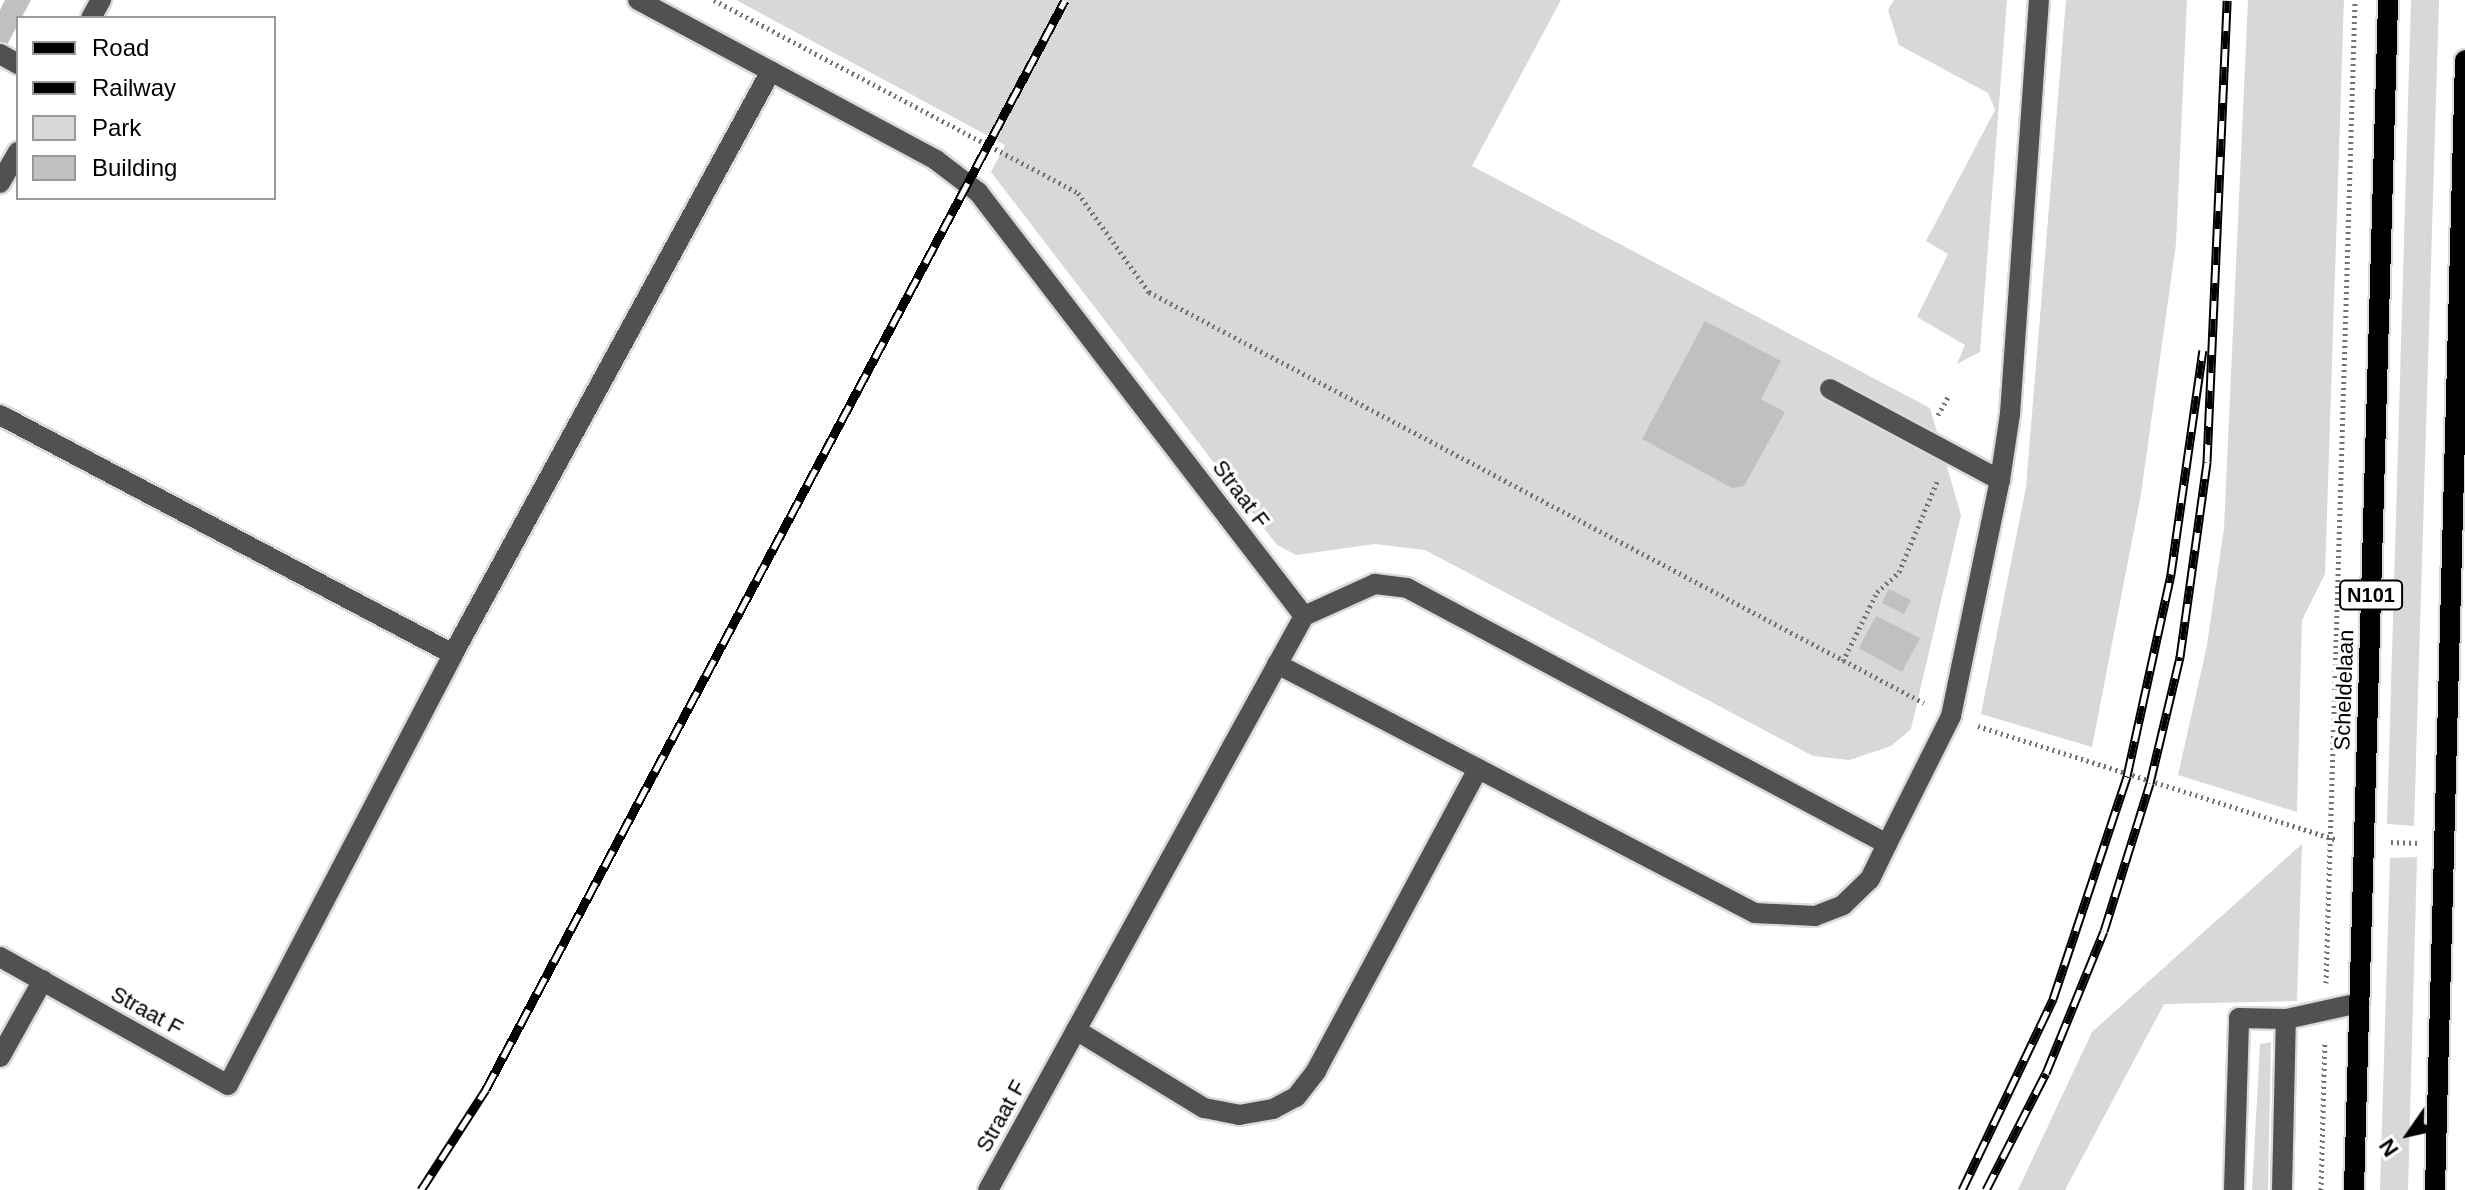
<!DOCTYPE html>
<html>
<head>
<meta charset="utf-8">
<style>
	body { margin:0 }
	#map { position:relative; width:2465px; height:1190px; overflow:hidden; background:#fff; font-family:Helvetica,sans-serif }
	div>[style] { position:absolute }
	.green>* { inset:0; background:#d8d8d8 }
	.building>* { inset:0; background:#c0c0c0 }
	.path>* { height:5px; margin-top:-2.5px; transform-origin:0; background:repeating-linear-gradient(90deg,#737373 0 2px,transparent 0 6px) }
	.roads { filter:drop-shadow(2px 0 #dbdbdb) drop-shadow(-2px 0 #dbdbdb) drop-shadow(0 2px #dbdbdb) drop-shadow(0 -2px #dbdbdb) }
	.minor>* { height:20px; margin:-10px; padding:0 10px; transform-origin:10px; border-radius:10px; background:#515151 }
	.major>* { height:20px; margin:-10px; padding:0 10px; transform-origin:10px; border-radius:10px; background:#000 }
	.rail>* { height:9px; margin-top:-4.5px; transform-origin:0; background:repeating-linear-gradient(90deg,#fff 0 18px,#000 0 36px); box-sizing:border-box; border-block:2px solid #000 }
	span { translate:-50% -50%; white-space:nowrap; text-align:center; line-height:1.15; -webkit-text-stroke:6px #fff; paint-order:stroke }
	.shield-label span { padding:2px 6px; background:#fff; border:2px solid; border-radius:6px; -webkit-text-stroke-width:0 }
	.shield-label { font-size:20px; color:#000; font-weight:700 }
	.street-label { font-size:22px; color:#000 }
	.legend { position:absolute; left:16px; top:16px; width:260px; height:184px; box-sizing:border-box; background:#fff; border:2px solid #999; margin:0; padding:10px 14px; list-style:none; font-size:24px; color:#000 }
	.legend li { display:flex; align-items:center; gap:16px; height:40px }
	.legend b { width:40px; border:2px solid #999 }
	.north { position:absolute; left:2369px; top:1094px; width:80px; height:80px; -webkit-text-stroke:6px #fff; paint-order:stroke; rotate:236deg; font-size:22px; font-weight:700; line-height:32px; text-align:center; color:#000 }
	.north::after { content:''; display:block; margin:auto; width:28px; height:36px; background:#000; clip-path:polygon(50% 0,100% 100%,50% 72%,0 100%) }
</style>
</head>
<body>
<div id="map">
	<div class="green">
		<i style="clip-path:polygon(736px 0,1561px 0,1472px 166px,1930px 408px,1961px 515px,1911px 729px,1891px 746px,1849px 760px,1813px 756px,1425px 550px,1375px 544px,1296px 555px,1277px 545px,991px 172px,1005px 145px)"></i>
		<i style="clip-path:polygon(1894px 0,2007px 0,1980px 352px,1957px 364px,1965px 345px,1917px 317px,1948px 254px,1926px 241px,1995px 110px,1988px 93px,1899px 45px,1888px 10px)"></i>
		<i style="clip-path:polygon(2066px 0,2187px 0,2176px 244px,2141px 494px,2092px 747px,1981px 714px,2026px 487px)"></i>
		<i style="clip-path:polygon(2248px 0,2344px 0,2325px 574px,2302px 620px,2297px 812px,2178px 775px,2207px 645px,2224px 528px)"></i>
		<i style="clip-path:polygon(2411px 0,2439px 0,2414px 826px,2387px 824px)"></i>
		<i style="clip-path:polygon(2302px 844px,2297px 1001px,2164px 1004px,2065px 1190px,2018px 1190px,2092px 1032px)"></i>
		<i style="clip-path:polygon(2417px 857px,2408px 1190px,2380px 1190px,2390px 858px)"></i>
		<i style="clip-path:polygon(2271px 1042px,2268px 1190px,2252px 1190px,2260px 1044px)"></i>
	</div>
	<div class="building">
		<i style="clip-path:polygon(5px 0,31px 0,0 58px,0 10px)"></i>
		<i style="clip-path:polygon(1705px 321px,1781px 361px,1761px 399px,1785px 412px,1744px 486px,1732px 488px,1642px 439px)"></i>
		<i style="clip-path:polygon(1889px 589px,1911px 600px,1904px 614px,1882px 603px)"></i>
		<i style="clip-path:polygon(1876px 616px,1920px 638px,1902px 672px,1859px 648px)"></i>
	</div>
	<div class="path">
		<i style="left:714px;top:0;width:412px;rotate:27.9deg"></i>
		<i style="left:1078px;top:193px;width:122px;rotate:54.4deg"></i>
		<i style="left:1149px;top:292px;width:877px;rotate:27.94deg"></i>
		<i style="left:1938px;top:415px;width:21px;rotate:-61deg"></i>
		<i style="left:1843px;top:661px;width:77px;rotate:-63.8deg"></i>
		<i style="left:1877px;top:592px;width:30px;rotate:-42deg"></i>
		<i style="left:1899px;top:572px;width:101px;rotate:-67.2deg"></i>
		<i style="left:1978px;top:726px;width:377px;rotate:17.6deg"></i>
		<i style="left:2391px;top:842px;width:26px;rotate:2deg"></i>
		<i style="left:2326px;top:983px;width:983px;rotate:-88.31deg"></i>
		<i style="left:2321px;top:1190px;width:149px;rotate:-88.5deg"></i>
	</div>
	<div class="roads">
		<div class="minor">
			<i style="left:638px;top:0;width:338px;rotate:28.2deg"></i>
			<i style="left:936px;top:160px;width:53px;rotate:37.3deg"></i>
			<i style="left:978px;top:192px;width:535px;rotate:52.44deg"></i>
			<i style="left:1304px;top:616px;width:655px;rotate:118.83deg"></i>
			<i style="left:91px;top:18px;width:21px;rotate:-61deg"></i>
			<i style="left:0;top:54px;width:21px;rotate:29deg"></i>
			<i style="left:0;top:183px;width:36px;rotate:-60deg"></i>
			<i style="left:1830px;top:389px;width:193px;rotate:28.2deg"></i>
			<i style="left:0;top:415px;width:512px;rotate:27.82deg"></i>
			<i style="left:1304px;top:616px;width:78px;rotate:-24.3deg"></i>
			<i style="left:1375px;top:584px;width:32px;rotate:7deg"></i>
			<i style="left:1407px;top:588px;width:544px;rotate:28.07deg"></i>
			<i style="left:1887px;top:844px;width:143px;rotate:-63.4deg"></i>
			<i style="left:1951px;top:716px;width:241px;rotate:-78.3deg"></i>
			<i style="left:2000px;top:480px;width:67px;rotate:-81.4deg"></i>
			<i style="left:2010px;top:414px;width:415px;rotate:-86deg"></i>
			<i style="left:1277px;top:664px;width:539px;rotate:27.52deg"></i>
			<i style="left:1755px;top:913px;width:60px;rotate:2.9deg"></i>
			<i style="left:1815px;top:916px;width:30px;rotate:-21deg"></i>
			<i style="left:1843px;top:905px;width:37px;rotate:-44deg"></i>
			<i style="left:1870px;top:879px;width:39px;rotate:-64deg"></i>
			<i style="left:0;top:957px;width:261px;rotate:29.3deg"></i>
			<i style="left:228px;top:1085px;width:486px;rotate:-62.4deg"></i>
			<i style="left:453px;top:654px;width:664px;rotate:-61.39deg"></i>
			<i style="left:1076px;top:1030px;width:150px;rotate:31.4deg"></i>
			<i style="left:1204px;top:1108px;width:36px;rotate:11deg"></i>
			<i style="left:1239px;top:1115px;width:35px;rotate:-10deg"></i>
			<i style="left:1273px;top:1109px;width:26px;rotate:-28deg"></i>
			<i style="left:1296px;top:1097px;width:33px;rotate:-52deg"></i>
			<i style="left:1316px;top:1071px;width:343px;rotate:-61.8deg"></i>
			<i style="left:0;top:1057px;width:88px;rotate:-60.8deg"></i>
			<i style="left:2234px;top:1190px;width:172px;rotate:-88.3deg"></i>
			<i style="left:2239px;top:1018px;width:47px;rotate:1.2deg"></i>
			<i style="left:2286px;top:1019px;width:75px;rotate:-12.4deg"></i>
			<i style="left:2282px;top:1190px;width:171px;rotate:-88.7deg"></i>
		</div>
		<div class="major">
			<i style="left:2354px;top:1190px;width:1190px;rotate:-88.36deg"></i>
			<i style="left:2435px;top:1190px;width:1130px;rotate:-88.48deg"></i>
		</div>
	</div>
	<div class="rail">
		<i style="left:421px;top:1190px;width:120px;rotate:-57.2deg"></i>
		<i style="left:486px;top:1089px;width:1233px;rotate:-62deg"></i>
		<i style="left:1962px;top:1190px;width:212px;rotate:-64.5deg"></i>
		<i style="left:2053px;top:999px;width:235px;rotate:-71.6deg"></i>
		<i style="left:2127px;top:776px;width:207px;rotate:-77.7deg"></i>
		<i style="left:2171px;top:574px;width:226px;rotate:-81.9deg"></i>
		<i style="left:1986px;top:1190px;width:131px;rotate:-62.9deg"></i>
		<i style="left:2046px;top:1073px;width:153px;rotate:-67.8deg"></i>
		<i style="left:2104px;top:931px;width:155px;rotate:-72.7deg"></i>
		<i style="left:2150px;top:783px;width:130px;rotate:-76.6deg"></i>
		<i style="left:2180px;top:657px;width:197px;rotate:-82.1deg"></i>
		<i style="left:2207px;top:462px;width:462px;rotate:-87.5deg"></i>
	</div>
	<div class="shield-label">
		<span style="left:2371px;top:595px">N101</span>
	</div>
	<div class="street-label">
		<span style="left:1241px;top:494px;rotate:53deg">Straat F</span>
		<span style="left:2344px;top:690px;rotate:-88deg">Scheldelaan</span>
		<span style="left:147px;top:1011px;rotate:29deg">Straat F</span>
		<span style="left:1001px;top:1116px;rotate:-61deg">Straat F</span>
	</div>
	<ul class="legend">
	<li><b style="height:10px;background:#000"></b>Road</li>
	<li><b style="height:10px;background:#000"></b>Railway</li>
	<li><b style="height:22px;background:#d8d8d8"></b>Park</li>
	<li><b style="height:22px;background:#c0c0c0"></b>Building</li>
	</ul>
	<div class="north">N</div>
</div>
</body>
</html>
